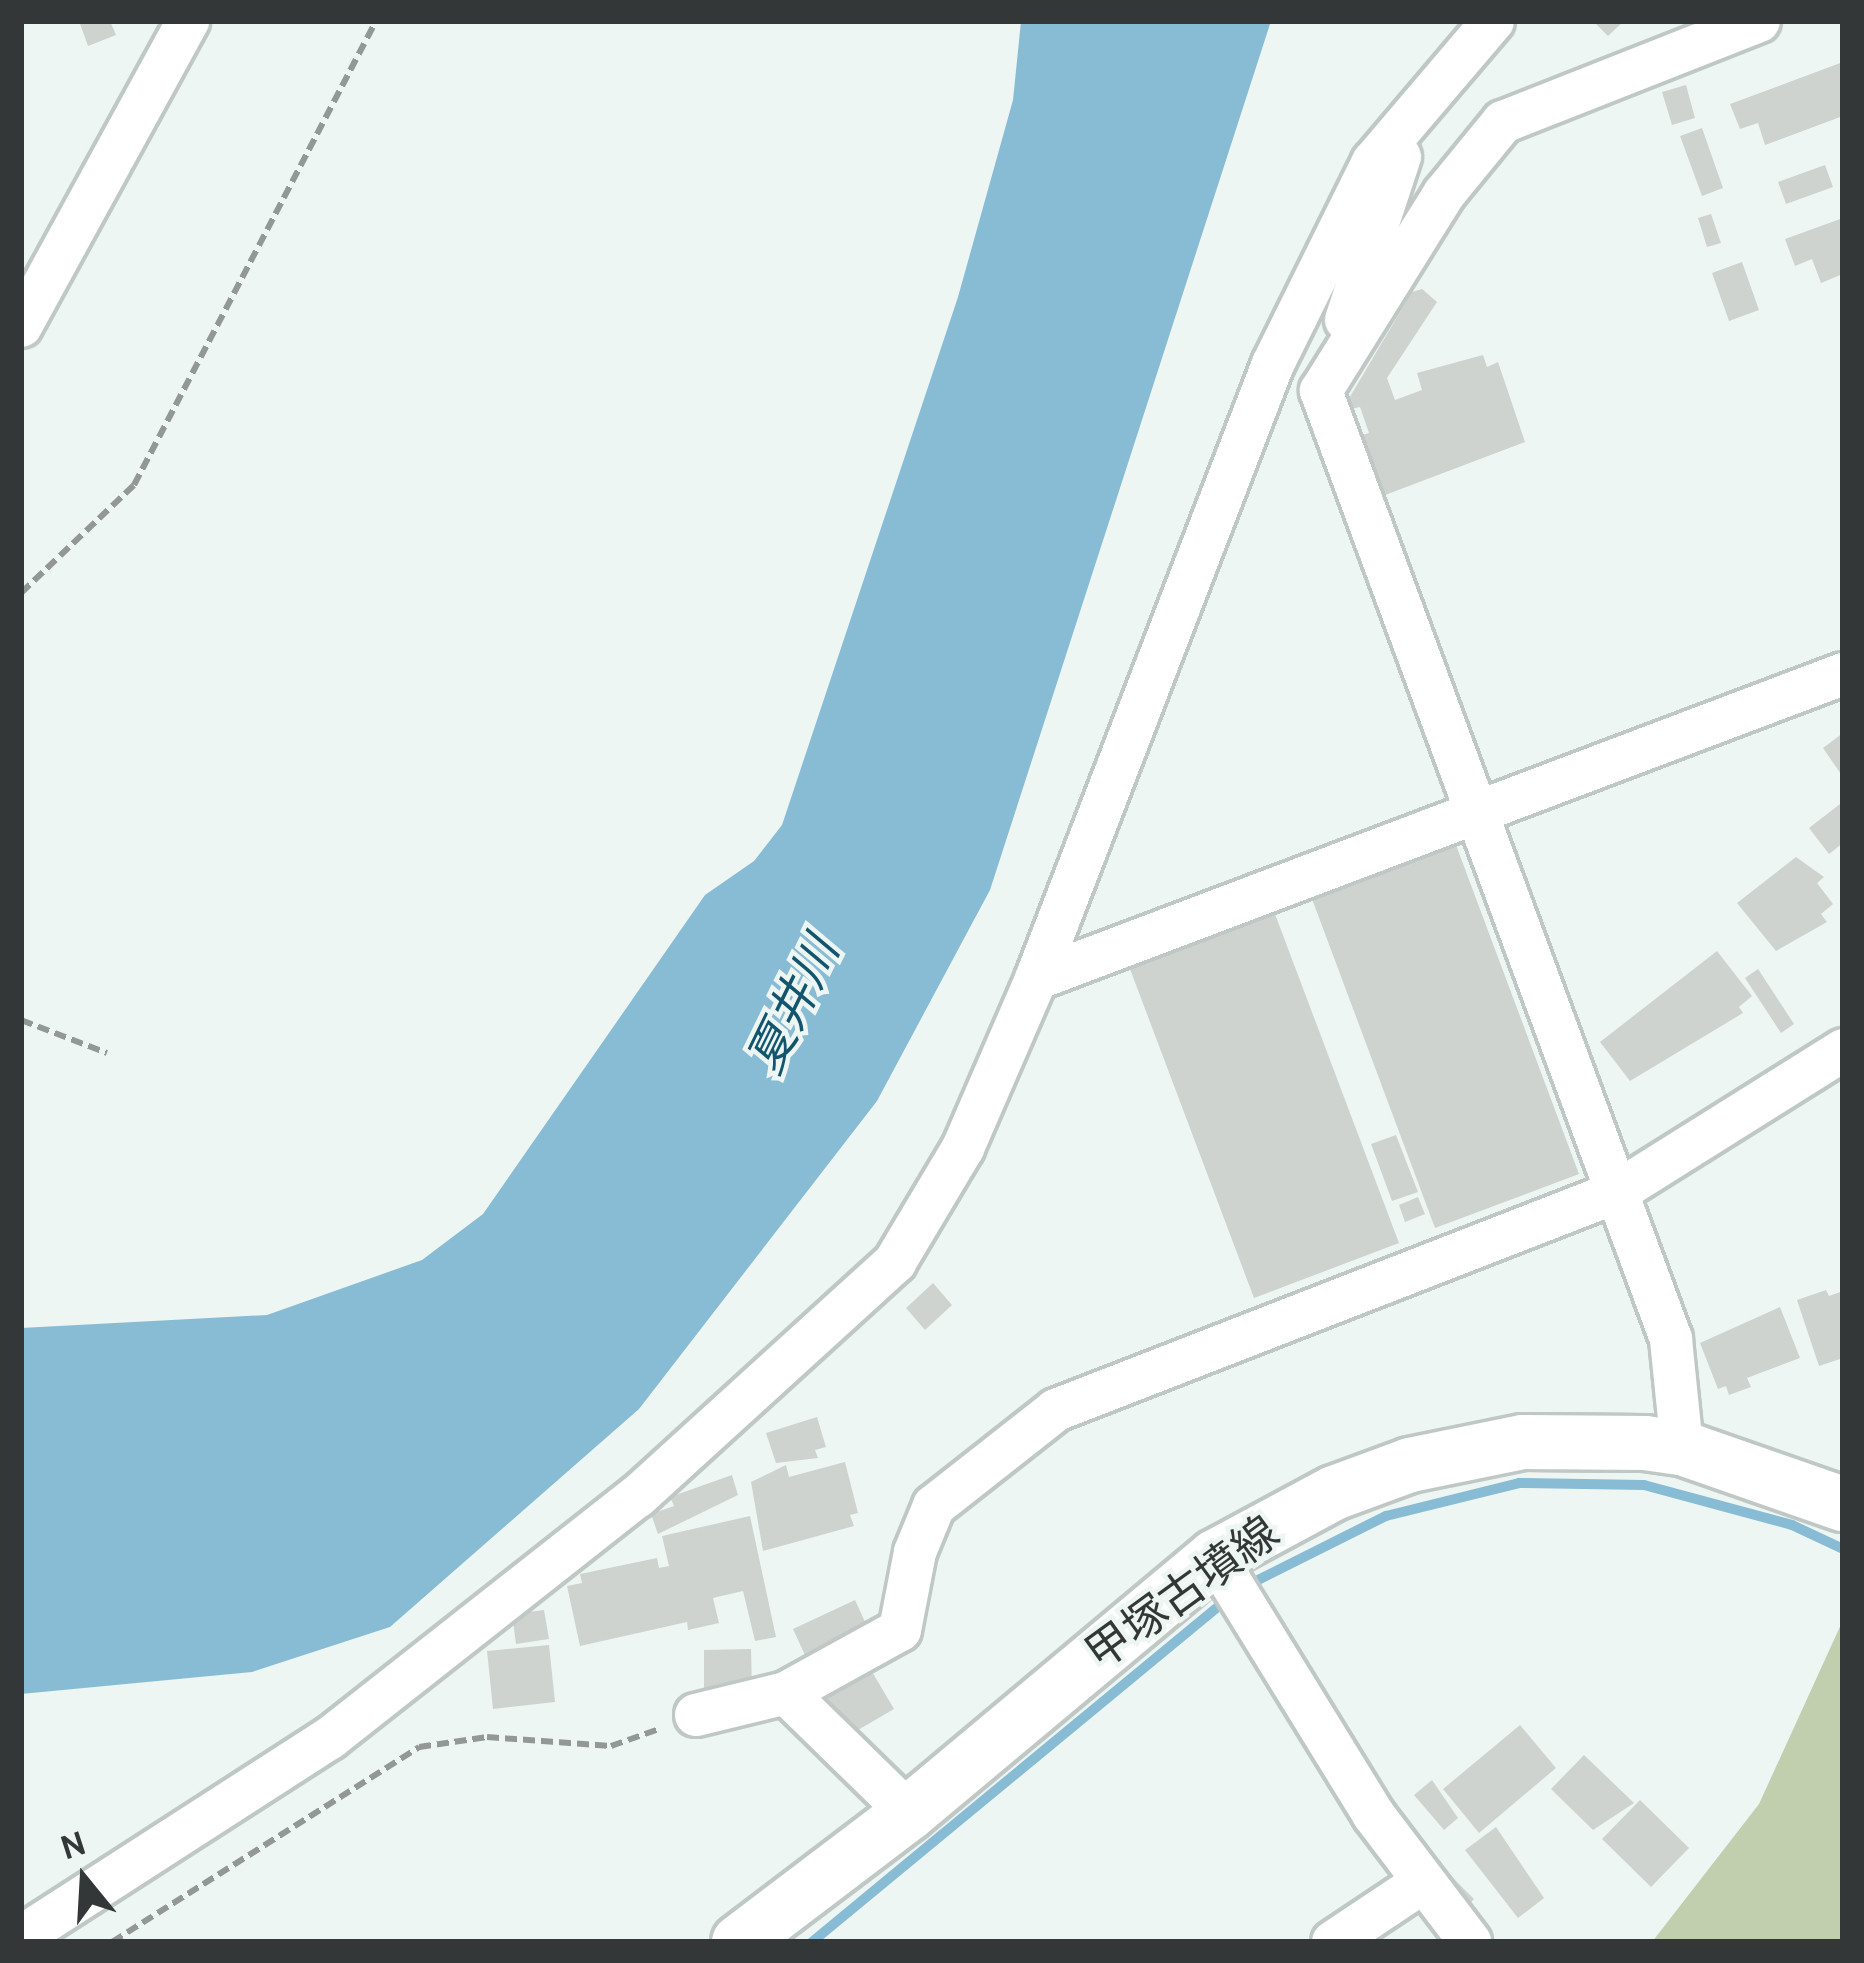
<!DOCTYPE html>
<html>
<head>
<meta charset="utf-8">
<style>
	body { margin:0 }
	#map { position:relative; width:1864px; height:1963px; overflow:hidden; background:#eef6f3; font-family:Cabin,"Noto Sans JP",sans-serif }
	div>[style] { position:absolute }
	.green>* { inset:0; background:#c1cfaf }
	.water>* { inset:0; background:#88bcd4 }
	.stream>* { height:10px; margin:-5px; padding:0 5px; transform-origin:5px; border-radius:5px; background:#88bcd4 }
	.building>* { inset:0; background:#ced3cf }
	.path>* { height:6px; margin-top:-3px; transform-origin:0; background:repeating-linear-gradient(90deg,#939897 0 12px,transparent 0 18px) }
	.roads { filter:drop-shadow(3px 0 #c0c8c6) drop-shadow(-3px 0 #c0c8c6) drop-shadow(0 3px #c0c8c6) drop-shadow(0 -3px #c0c8c6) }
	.minor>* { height:42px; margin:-21px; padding:0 21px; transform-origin:21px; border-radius:21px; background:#fff }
	.major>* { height:54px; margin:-27px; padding:0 27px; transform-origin:27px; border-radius:27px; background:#fff }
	span { translate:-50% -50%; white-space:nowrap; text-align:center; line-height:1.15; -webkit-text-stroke:9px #eef6f3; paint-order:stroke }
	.street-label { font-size:45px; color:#343737 }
	.water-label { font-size:48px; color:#11556e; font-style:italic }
	.frame { position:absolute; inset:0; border:24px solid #343737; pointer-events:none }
	.north { position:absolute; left:24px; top:1819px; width:120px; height:120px; -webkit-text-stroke:9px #eef6f3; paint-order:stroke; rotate:342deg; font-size:33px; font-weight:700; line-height:48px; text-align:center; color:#343737 }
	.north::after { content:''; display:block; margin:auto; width:42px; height:54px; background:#343737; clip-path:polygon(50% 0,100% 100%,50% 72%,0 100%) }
</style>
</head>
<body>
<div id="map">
	<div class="green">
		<i style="clip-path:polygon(1843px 1620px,1843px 1942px,1652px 1942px,1759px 1804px)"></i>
	</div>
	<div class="water">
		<i style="clip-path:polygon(1021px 21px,1271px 21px,990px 890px,877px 1101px,639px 1409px,390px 1627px,252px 1672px,21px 1694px,21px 1328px,267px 1315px,422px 1260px,483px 1214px,705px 895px,754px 861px,782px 825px,958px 297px,1013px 100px)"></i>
	</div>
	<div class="stream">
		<i style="left:1246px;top:1586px;width:157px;rotate:-26.6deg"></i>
		<i style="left:1386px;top:1516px;width:137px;rotate:-13.9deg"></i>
		<i style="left:1519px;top:1483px;width:125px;rotate:0.9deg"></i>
		<i style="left:1644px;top:1485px;width:153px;rotate:15.1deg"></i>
		<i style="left:1792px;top:1525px;width:56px;rotate:25.2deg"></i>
		<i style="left:812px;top:1942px;width:543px;rotate:-39.55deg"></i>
	</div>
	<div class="building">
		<i style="clip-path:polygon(79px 21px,110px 21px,116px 35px,88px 46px)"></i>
		<i style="clip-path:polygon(1593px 21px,1624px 21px,1608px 36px)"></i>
		<i style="clip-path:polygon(1843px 62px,1843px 116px,1765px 145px,1758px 123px,1740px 129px,1730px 104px)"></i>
		<i style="clip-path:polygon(1686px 85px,1695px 118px,1672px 125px,1662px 92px)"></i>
		<i style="clip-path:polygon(1702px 128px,1723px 188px,1702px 196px,1680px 136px)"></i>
		<i style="clip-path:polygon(1825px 165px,1833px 187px,1786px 204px,1778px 182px)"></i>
		<i style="clip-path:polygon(1711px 214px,1721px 243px,1707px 247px,1698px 218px)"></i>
		<i style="clip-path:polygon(1843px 218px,1843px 274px,1821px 283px,1812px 259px,1795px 266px,1785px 239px)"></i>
		<i style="clip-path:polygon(1742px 262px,1759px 310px,1729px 321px,1712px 273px)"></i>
		<i style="clip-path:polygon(1422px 289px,1437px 302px,1387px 378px,1395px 400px,1422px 390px,1417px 373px,1483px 355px,1487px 367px,1498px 362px,1525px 442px,1372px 500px,1352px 438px,1369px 433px,1360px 407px,1351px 409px,1348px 400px,1412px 292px)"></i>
		<i style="clip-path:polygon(1843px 733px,1843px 777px,1823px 748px)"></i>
		<i style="clip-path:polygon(1840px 804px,1843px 843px,1829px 854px,1809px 828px)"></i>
		<i style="clip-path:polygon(1456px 845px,1579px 1174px,1435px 1228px,1312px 899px)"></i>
		<i style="clip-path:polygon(1796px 857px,1824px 877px,1817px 883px,1833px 904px,1821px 914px,1827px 922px,1776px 951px,1737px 903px)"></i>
		<i style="clip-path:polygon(1275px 914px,1399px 1243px,1254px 1298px,1130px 969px)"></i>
		<i style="clip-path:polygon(1717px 951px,1752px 996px,1739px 1007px,1743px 1013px,1630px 1081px,1600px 1042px)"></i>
		<i style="clip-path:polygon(1758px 969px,1794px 1024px,1781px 1033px,1745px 978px)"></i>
		<i style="clip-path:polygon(1396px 1135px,1418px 1192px,1392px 1201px,1371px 1144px)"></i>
		<i style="clip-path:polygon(1418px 1197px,1425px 1214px,1405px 1222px,1399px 1205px)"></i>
		<i style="clip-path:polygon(933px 1283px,952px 1305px,925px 1330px,906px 1308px)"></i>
		<i style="clip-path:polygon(1826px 1290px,1829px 1296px,1843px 1291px,1843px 1358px,1819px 1366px,1797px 1300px)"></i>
		<i style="clip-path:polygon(1780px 1307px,1800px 1358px,1747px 1378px,1751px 1387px,1729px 1395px,1726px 1386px,1718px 1389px,1700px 1343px)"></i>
		<i style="clip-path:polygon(817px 1417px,826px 1447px,815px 1450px,818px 1458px,776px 1463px,766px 1433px)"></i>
		<i style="clip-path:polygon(845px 1462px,858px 1513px,850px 1515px,854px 1526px,763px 1551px,751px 1482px,786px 1465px,789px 1477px)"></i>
		<i style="clip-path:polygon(732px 1475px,738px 1495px,658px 1534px,651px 1514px,674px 1506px,670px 1497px)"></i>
		<i style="clip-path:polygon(750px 1516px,776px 1637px,755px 1641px,743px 1591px,713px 1598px,719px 1623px,688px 1630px,687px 1622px,580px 1646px,567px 1586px,582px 1583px,580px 1574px,657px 1558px,659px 1568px,669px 1566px,662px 1536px)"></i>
		<i style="clip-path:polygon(855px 1600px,871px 1635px,809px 1664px,793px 1629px)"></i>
		<i style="clip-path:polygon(544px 1610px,549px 1639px,516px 1644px,512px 1614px)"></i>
		<i style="clip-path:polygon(549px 1645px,555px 1702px,493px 1709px,487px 1651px)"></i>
		<i style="clip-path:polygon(751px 1649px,752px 1689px,704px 1690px,704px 1650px)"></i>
		<i style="clip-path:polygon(871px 1670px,894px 1709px,846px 1737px,823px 1699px)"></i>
		<i style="clip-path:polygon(1520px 1725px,1556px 1768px,1479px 1833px,1443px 1789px)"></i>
		<i style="clip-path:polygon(1584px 1755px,1634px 1803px,1593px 1830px,1551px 1789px)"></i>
		<i style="clip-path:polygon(1432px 1780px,1458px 1818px,1444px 1830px,1414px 1795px)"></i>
		<i style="clip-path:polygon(1640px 1800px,1689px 1848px,1651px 1887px,1602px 1839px)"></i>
		<i style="clip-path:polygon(1496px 1827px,1544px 1898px,1518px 1918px,1465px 1850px)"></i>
		<i style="clip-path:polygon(1437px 1862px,1474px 1899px,1462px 1912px,1424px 1875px)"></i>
	</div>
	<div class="path">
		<i style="left:21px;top:593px;width:156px;rotate:-43.7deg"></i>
		<i style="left:134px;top:485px;width:523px;rotate:-62.46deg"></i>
		<i style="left:21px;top:1020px;width:92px;rotate:21deg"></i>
		<i style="left:112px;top:1942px;width:364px;rotate:-32.4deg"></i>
		<i style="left:419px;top:1747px;width:69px;rotate:-8.4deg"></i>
		<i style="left:487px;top:1737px;width:124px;rotate:4.2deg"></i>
		<i style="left:611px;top:1746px;width:51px;rotate:-19.5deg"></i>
	</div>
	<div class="roads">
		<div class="minor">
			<i style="left:1346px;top:320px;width:172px;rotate:-71.7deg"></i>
			<i style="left:21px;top:326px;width:348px;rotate:-61.3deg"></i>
			<i style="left:1036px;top:979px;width:863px;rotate:-20.7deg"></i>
			<i style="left:1682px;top:1448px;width:110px;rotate:-95.8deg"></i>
			<i style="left:1671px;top:1339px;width:1011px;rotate:-110.26deg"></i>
			<i style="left:1321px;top:391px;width:232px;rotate:-58deg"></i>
			<i style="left:1444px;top:194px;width:93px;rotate:-50.7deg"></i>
			<i style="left:1503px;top:122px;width:275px;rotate:-21.5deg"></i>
			<i style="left:1215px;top:1557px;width:302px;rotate:58.4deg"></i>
			<i style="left:1373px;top:1814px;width:161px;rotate:52.8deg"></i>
			<i style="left:786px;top:1693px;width:172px;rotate:44.3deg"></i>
			<i style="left:696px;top:1715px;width:93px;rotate:-13.7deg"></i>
			<i style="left:786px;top:1693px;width:130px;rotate:-28.9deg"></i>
			<i style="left:900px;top:1630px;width:79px;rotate:-79.1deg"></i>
			<i style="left:915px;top:1552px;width:50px;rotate:-67.6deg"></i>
			<i style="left:934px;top:1506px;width:155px;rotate:-38.2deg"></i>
			<i style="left:1056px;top:1410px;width:602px;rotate:-21.24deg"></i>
			<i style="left:1617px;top:1192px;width:267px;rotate:-32.1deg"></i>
			<i style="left:21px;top:1937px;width:368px;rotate:-32.8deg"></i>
			<i style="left:330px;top:1738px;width:392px;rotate:-38.2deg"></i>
			<i style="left:638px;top:1496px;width:348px;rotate:-42.3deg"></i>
			<i style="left:895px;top:1262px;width:133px;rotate:-59.2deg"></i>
			<i style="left:963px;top:1148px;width:184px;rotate:-66.6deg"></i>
			<i style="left:1036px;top:979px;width:659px;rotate:-68.93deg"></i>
			<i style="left:1273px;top:364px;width:225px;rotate:-63.7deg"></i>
			<i style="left:1373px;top:162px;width:185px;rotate:-49.6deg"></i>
			<i style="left:1333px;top:1942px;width:105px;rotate:-33.7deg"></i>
		</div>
		<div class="major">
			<i style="left:739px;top:1942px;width:213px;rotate:-37.2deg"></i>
			<i style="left:909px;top:1813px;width:399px;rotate:-39.9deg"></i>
			<i style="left:1215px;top:1557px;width:135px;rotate:-28.3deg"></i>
			<i style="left:1334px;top:1493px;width:81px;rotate:-20.2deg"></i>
			<i style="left:1410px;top:1465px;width:115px;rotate:-11.5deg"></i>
			<i style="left:1523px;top:1442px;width:122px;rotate:0.5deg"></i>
			<i style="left:1645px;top:1443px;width:37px;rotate:8deg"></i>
			<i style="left:1682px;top:1448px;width:170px;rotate:19.2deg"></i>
		</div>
	</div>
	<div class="street-label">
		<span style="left:1182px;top:1593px;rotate:-36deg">甲塚古墳線</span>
	</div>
	<div class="water-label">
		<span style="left:793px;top:1005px;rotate:-64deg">夏井川</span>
	</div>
	<div class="frame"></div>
	<div class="north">N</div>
</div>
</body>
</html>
